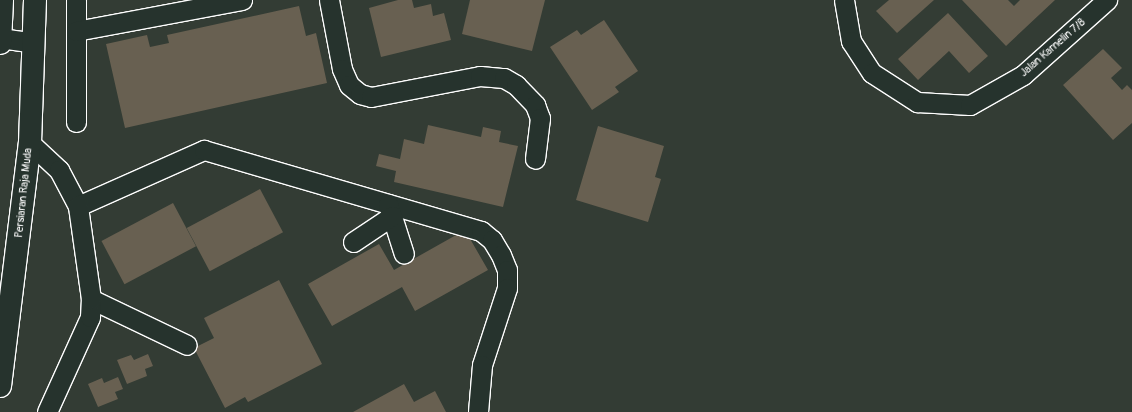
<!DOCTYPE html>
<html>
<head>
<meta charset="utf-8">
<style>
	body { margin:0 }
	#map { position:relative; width:1132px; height:412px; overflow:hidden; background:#333c34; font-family:Pangolin,sans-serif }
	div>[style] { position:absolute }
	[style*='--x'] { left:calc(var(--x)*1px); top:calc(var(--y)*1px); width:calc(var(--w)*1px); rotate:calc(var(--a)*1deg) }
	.building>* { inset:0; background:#686051; transform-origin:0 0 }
	.roads { filter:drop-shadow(1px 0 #fff) drop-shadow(-1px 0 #fff) drop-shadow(0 1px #fff) drop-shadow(0 -1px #fff) }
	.minor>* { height:19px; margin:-9.5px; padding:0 9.5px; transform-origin:9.5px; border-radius:9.5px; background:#26332d }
	.major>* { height:22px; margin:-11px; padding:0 11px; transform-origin:11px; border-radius:11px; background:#26332d }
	span { translate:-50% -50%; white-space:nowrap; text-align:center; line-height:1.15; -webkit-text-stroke:3px #26332d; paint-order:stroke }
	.street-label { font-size:11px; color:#fff }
</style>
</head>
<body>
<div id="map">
	<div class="building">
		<i style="clip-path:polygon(398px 0,412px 0,414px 8px,431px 4px,433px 16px,444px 13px,451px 40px,381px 57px,369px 8px)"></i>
		<i style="clip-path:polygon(470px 0,545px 0,532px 51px,462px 34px)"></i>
		<i style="clip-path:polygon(889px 0,934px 0,897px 33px,876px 11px)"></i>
		<i style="clip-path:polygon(962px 0,1008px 0,1014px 6px,1020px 0,1055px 0,1006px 46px)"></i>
		<i style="clip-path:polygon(299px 6px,306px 36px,316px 33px,327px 83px,125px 128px,106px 44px,147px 35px,150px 47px,169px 43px,167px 35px)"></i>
		<i style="clip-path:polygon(948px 13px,988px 56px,969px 73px,949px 51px,918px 80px,898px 59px)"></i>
		<i style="clip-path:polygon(604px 20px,638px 71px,615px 87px,619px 92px,592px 110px,550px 47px,577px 30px,581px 35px)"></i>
		<i style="clip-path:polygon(1103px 49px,1122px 68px,1111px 78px,1122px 90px,1127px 85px,1132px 90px,1132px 123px,1113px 140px,1063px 85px)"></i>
		<i style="clip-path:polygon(428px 125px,481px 137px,483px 127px,501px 131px,499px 142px,518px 146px,503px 207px,394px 182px,396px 171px,376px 166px,379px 154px,400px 159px,404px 139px,424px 144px)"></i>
		<i style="clip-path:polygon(598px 126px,664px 146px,655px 177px,661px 179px,648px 222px,576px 200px)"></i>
		<i style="left:260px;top:189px;width:49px;height:83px;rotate:62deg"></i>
		<i style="left:173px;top:203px;width:49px;height:81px;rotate:62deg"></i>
		<i style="clip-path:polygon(465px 230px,488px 270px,415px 311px,402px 287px,332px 326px,308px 284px,379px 244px,394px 270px)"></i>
		<i style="clip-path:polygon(279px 280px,322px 364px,248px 402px,245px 397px,225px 408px,194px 348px,214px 338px,204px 318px)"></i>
		<i style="clip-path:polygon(148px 354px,153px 366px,145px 369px,147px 376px,127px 384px,117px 360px,131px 355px,134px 360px)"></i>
		<i style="clip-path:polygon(118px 377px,123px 389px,115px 392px,118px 399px,98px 407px,88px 384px,102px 378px,104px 383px)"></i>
		<i style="clip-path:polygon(404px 384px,414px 402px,435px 391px,446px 412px,353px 412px)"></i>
	</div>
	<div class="roads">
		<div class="minor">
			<i style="--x:76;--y:0;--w:122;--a:90"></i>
			<i style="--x:329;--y:0;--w:70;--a:79.3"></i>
			<i style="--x:342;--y:69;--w:17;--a:66"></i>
			<i style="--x:349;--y:85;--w:14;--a:39"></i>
			<i style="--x:360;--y:94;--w:11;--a:15"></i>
			<i style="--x:371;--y:97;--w:111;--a:-10.9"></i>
			<i style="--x:480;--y:76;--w:24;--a:5"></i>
			<i style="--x:504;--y:78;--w:14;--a:30"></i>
			<i style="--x:516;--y:85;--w:28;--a:46"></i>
			<i style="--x:535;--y:105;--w:14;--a:69"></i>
			<i style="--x:540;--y:118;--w:41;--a:97"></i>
			<i style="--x:844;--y:0;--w:42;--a:80.3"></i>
			<i style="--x:851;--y:41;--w:38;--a:57"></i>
			<i style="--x:872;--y:73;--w:54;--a:32.8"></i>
			<i style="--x:917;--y:102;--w:53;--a:3.2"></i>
			<i style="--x:970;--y:105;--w:61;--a:-29.5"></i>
			<i style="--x:1023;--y:75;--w:113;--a:-41.8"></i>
			<i style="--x:76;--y:31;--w:169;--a:-10.6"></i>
			<i style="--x:0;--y:38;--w:34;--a:8"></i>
			<i style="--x:30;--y:143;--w:40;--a:43"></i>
			<i style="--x:59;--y:170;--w:41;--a:62.2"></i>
			<i style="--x:78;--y:206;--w:138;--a:-24"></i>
			<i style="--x:204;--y:150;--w:289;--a:16.3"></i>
			<i style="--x:481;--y:231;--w:14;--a:39"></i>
			<i style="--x:492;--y:240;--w:17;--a:59"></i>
			<i style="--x:501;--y:255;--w:16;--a:68"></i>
			<i style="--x:507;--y:270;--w:18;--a:90"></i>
			<i style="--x:507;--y:288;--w:81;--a:108"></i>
			<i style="--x:482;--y:365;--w:47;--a:94.9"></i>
			<i style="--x:388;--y:204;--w:52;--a:72.3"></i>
			<i style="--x:353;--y:242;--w:47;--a:-33.7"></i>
			<i style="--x:91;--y:299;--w:106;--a:25.6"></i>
			<i style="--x:47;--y:412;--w:104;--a:-65.6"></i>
			<i style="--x:90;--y:317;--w:18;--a:-87"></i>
			<i style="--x:91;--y:299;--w:94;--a:-98"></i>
		</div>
		<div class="major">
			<i style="--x:0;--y:43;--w:43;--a:-87.3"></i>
			<i style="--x:0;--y:386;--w:245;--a:-83"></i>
			<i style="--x:30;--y:143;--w:143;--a:-88"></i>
		</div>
	</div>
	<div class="street-label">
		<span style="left:1053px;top:48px;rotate:-41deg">Jalan Karnelin 7/8</span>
		<span style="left:24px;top:193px;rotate:-84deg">Persiaran Raja Muda</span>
	</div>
</div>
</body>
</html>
